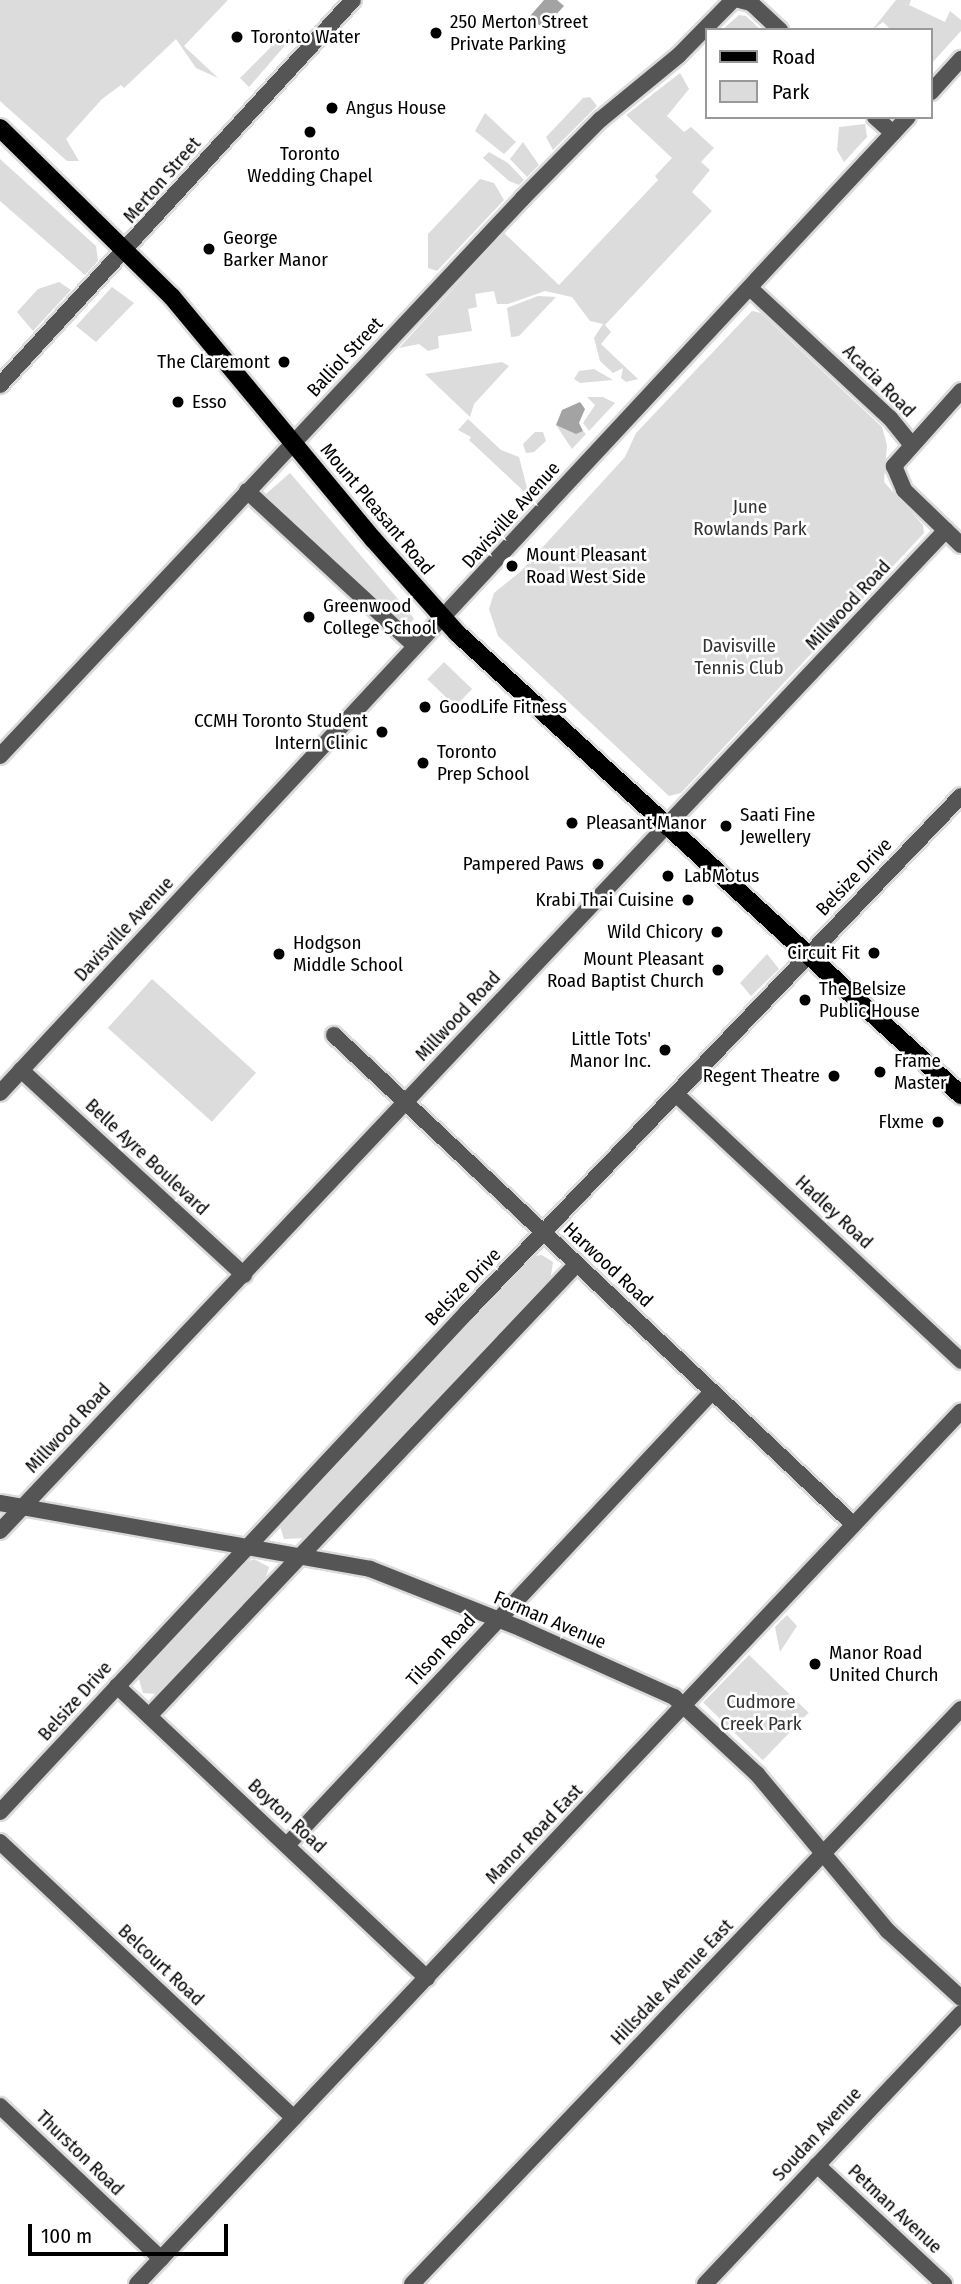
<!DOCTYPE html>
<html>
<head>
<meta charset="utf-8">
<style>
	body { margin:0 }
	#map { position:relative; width:961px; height:2284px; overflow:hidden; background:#fff; font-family:"Fira Sans Condensed",sans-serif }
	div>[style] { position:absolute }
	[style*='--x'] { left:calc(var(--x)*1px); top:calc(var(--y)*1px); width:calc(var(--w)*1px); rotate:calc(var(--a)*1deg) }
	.green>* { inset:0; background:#dcdcdc; transform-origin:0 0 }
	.water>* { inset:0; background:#a3a3a3 }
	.roads { filter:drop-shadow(2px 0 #dbdbdb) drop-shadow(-2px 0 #dbdbdb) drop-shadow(0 2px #dbdbdb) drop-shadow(0 -2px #dbdbdb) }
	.minor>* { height:16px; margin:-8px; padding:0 8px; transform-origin:8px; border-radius:8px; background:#555 }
	.major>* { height:18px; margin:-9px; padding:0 9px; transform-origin:9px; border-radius:9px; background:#000 }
	.dots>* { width:19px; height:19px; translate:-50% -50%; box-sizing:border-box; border:4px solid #fff; border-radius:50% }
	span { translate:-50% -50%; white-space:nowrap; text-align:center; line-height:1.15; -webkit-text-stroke:5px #fff; paint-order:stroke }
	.poi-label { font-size:19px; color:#000 }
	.left { translate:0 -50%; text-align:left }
	.right { translate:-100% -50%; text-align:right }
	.street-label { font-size:19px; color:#000 }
	.park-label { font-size:19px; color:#333 }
	.legend { position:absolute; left:705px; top:28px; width:228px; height:91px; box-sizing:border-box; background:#fff; border:2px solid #999; margin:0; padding:9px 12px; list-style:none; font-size:21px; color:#000 }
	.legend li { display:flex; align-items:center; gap:14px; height:35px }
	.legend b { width:35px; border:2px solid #999 }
	.scale { position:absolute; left:28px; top:2224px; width:200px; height:32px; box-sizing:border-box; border:4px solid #000; border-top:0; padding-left:9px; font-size:21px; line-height:24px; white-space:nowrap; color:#000; -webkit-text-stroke:5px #fff; paint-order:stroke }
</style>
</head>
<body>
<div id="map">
	<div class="green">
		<i style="clip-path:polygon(0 0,228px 0,184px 46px,218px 78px,196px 68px,176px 39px,124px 88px,121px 85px,102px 99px,66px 139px,79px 161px,67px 161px,0 101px)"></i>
		<i style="clip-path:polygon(896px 0,911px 0,909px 5px,945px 22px,950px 11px,961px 20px,961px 31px,931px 64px,931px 30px,891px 30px,883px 22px,872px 30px)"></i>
		<i style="clip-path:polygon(739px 15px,746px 16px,761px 30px,722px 30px)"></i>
		<i style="clip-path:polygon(289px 29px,295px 34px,249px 87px,240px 78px)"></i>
		<i style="clip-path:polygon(680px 73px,689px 89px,667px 116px,684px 132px,691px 127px,714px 148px,701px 162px,710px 170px,692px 192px,712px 211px,605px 325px,611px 332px,601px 344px,638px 379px,626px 382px,621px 378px,623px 368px,613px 373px,600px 361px,594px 338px,603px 324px,590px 321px,572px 297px,545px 291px,508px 304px,497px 304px,494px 291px,475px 294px,477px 307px,468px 309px,472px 331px,438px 336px,439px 348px,428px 351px,419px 344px,399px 348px,504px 233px,559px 285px,658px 180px,655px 176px,672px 158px,626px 115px)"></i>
		<i style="clip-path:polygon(590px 97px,597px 106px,553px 150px,546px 137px,583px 98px)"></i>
		<i style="clip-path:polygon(485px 113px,516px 142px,504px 154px,475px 131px)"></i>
		<i style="clip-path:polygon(865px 124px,867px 137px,844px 162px,837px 150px,839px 127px)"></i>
		<i style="clip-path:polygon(523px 142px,539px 165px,527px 177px,510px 159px)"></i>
		<i style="clip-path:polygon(489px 152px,508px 163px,524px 180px,519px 185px,509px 181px,483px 158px)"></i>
		<i style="clip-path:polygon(0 159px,96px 246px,98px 261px,85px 275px,0 201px)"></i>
		<i style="clip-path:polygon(480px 179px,494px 183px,504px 200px,437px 271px,428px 268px,428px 234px)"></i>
		<i style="clip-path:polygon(59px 282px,71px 290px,33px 331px,17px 312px,38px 289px)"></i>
		<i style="clip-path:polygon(112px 287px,134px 303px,96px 342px,76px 326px)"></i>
		<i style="clip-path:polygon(538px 296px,556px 297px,519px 336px,511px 337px,507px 308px)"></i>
		<i style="clip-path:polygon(752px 311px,761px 313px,882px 427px,887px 445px,884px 482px,923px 525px,924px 533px,681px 793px,669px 796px,498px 636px,489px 609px,494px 593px,520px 572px,625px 457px,636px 433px)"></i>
		<i style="clip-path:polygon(502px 362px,509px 366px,474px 404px,470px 417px,425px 374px)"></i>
		<i style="clip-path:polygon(594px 369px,613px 380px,580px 383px,574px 379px,579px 371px)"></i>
		<i style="clip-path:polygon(587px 397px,603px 397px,615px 403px,589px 431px,583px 423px,595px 405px)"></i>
		<i style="clip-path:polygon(468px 419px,501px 450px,519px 457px,529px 496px,469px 440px,471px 437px,458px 430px)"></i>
		<i style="clip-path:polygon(556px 425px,583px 431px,586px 434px,572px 449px)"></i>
		<i style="clip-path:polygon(535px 432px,543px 432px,546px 441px,534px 452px,526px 453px,523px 444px)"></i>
		<i style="clip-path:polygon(290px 473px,410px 613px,414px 619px,407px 626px,269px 501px,266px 494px)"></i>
		<i style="left:444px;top:662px;width:39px;height:24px;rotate:44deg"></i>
		<i style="clip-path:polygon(767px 954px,779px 969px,751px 996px,740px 983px)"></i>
		<i style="left:152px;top:979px;width:140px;height:66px;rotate:42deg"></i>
		<i style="clip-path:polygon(542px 1255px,553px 1262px,550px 1281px,306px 1538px,284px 1539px,280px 1526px,293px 1506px,526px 1257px)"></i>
		<i style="clip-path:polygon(254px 1559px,269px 1567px,264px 1583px,163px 1689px,156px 1694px,143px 1693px,138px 1676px,241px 1565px)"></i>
		<i style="clip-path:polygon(787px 1615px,797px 1626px,780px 1652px,775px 1627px)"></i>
		<i style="left:749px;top:1655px;width:83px;height:66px;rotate:44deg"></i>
	</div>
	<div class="water">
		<i style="clip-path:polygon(544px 0,557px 0,564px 6px,543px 29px,530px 16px)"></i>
		<i style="clip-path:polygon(580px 402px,585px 409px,579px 423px,583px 431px,576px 434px,556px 425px,562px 410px)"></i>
	</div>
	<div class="roads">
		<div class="minor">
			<i style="--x:739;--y:0;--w:12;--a:14"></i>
			<i style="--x:751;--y:3;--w:40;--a:43"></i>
			<i style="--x:931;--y:92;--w:45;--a:-47.7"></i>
			<i style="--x:875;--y:117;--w:24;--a:42"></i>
			<i style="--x:750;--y:288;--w:191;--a:42.9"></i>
			<i style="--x:890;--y:418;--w:32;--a:51"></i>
			<i style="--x:0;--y:385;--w:522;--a:-47.48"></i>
			<i style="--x:961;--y:391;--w:101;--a:131.8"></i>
			<i style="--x:894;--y:466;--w:26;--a:67"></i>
			<i style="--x:904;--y:490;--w:79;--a:44"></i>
			<i style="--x:247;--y:491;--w:227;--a:42.7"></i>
			<i style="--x:0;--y:756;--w:765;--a:-46.85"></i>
			<i style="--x:523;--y:198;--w:110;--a:-45.4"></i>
			<i style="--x:600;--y:120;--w:102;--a:-39.4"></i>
			<i style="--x:679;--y:55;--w:77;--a:-45.5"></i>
			<i style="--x:334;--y:1035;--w:714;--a:43.3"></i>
			<i style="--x:21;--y:1070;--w:303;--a:42.6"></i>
			<i style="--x:0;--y:1093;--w:1333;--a:-47.07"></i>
			<i style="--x:677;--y:1095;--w:389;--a:43.1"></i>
			<i style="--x:0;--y:1503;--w:376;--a:10.1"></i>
			<i style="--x:370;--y:1569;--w:163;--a:21.5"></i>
			<i style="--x:522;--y:1629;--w:167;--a:24.1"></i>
			<i style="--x:674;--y:1697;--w:113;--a:42.9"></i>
			<i style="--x:757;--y:1774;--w:204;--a:50.2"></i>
			<i style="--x:888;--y:1931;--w:99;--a:42.5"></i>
			<i style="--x:0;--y:1531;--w:1377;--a:-46.62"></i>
			<i style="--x:117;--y:1686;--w:426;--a:43.3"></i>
			<i style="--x:149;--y:1716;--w:621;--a:-46.57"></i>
			<i style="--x:0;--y:1812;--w:684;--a:-46.95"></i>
			<i style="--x:467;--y:1312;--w:714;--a:-46.25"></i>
			<i style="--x:0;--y:1842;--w:403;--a:43.2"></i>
			<i style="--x:287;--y:1845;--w:621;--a:-46.83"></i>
			<i style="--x:0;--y:2106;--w:222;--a:43.5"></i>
			<i style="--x:817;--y:2165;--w:174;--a:43.1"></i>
			<i style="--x:137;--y:2284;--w:1200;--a:-46.65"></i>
			<i style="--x:412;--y:2284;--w:795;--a:-46.33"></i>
			<i style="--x:705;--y:2284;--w:373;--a:-46.6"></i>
		</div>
		<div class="major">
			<i style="--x:0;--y:128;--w:241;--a:44.5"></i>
			<i style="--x:172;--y:297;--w:315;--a:50.3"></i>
			<i style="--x:373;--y:539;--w:126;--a:48.2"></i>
			<i style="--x:457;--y:633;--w:684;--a:42.51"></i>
		</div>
	</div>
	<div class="dots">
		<i style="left:436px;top:33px;background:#000"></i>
		<i style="left:237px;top:37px;background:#000"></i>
		<i style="left:332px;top:108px;background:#000"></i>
		<i style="left:310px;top:132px;background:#000"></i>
		<i style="left:209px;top:249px;background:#000"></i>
		<i style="left:284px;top:362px;background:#000"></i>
		<i style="left:178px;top:402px;background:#000"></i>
		<i style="left:512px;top:566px;background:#000"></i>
		<i style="left:309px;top:617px;background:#000"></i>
		<i style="left:425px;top:707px;background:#000"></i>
		<i style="left:382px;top:732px;background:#000"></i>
		<i style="left:423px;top:763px;background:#000"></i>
		<i style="left:572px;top:823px;background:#000"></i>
		<i style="left:726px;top:826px;background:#000"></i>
		<i style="left:598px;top:864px;background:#000"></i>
		<i style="left:668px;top:876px;background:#000"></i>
		<i style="left:688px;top:900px;background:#000"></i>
		<i style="left:717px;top:932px;background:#000"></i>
		<i style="left:874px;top:953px;background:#000"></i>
		<i style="left:279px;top:954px;background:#000"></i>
		<i style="left:718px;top:970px;background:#000"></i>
		<i style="left:805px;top:1000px;background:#000"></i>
		<i style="left:665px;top:1050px;background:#000"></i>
		<i style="left:880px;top:1072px;background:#000"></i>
		<i style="left:834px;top:1076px;background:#000"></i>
		<i style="left:938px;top:1122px;background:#000"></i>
		<i style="left:815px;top:1664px;background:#000"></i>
	</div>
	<div class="poi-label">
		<span class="left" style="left:450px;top:33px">250 Merton Street<br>Private Parking</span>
		<span class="left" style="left:251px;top:37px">Toronto Water</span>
		<span class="left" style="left:346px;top:108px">Angus House</span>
		<span style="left:310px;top:165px">Toronto<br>Wedding Chapel</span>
		<span class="left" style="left:223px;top:249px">George<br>Barker Manor</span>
		<span class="right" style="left:270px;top:362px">The Claremont</span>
		<span class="left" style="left:192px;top:402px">Esso</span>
		<span class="left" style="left:526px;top:566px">Mount Pleasant<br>Road West Side</span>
		<span class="left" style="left:323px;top:617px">Greenwood<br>College School</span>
		<span class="left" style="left:439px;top:707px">GoodLife Fitness</span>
		<span class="right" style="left:368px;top:732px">CCMH Toronto Student<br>Intern Clinic</span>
		<span class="left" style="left:437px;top:763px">Toronto<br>Prep School</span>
		<span class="left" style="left:740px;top:826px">Saati Fine<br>Jewellery</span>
		<span class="left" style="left:586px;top:823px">Pleasant Manor</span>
		<span class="right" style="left:584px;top:864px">Pampered Paws</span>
		<span class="left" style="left:684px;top:876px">LabMotus</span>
		<span class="right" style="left:674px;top:900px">Krabi Thai Cuisine</span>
		<span class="right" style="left:703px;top:932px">Wild Chicory</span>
		<span class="left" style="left:293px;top:954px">Hodgson<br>Middle School</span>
		<span class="right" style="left:860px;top:953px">Circuit Fit</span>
		<span class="right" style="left:704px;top:970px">Mount Pleasant<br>Road Baptist Church</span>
		<span class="left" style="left:819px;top:1000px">The Belsize<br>Public House</span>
		<span class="right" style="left:651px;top:1050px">Little Tots'<br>Manor Inc.</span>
		<span class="left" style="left:894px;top:1072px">Frame<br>Master</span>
		<span class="right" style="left:820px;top:1076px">Regent Theatre</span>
		<span class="right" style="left:924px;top:1122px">Flxme</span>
		<span class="left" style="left:829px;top:1664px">Manor Road<br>United Church</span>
	</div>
	<div class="street-label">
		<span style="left:162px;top:180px;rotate:-49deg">Merton Street</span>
		<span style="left:345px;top:357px;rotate:-47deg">Balliol Street</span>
		<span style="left:879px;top:381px;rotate:45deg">Acacia Road</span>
		<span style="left:377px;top:509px;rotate:50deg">Mount Pleasant Road</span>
		<span style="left:511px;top:515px;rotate:-48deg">Davisville Avenue</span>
		<span style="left:848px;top:605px;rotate:-47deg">Millwood Road</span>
		<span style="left:854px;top:877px;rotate:-46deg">Belsize Drive</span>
		<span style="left:124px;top:929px;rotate:-47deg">Davisville Avenue</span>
		<span style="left:458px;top:1016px;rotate:-47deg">Millwood Road</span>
		<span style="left:147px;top:1157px;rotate:43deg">Belle Ayre Boulevard</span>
		<span style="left:834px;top:1212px;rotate:43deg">Hadley Road</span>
		<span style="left:608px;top:1265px;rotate:43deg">Harwood Road</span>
		<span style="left:463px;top:1287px;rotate:-46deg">Belsize Drive</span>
		<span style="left:68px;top:1428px;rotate:-47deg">Millwood Road</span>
		<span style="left:550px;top:1620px;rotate:23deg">Forman Avenue</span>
		<span style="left:441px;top:1650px;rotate:-47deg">Tilson Road</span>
		<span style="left:75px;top:1701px;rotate:-48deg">Belsize Drive</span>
		<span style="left:287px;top:1816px;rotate:43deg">Boyton Road</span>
		<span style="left:534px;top:1834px;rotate:-46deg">Manor Road East</span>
		<span style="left:161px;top:1965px;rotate:43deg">Belcourt Road</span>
		<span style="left:672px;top:1982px;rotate:-46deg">Hillsdale Avenue East</span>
		<span style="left:817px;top:2134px;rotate:-47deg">Soudan Avenue</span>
		<span style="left:80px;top:2153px;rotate:44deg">Thurston Road</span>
		<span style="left:895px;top:2209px;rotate:43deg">Petman Avenue</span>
	</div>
	<div class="park-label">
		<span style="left:750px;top:518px">June<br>Rowlands Park</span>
		<span style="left:739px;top:657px">Davisville<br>Tennis Club</span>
		<span style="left:761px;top:1713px">Cudmore<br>Creek Park</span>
	</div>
	<ul class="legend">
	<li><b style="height:9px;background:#000"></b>Road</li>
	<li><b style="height:19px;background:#dcdcdc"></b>Park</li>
	</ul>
	<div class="scale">100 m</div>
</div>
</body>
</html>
